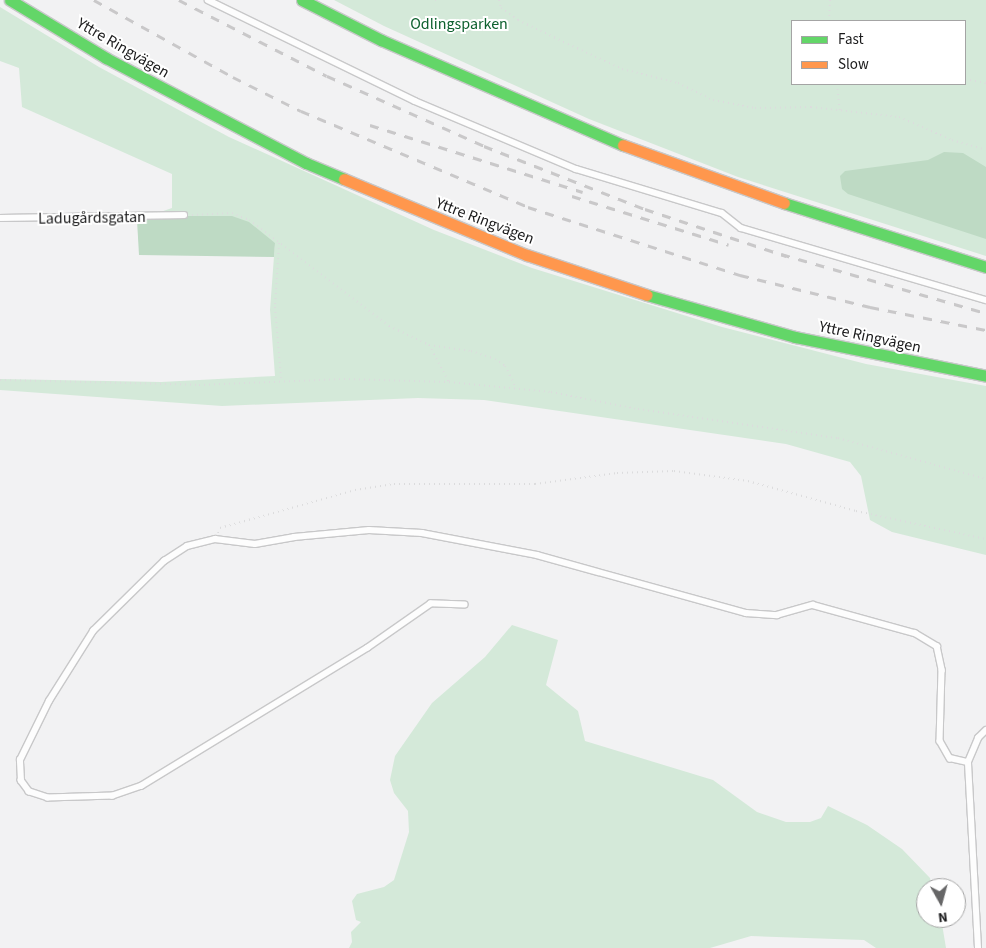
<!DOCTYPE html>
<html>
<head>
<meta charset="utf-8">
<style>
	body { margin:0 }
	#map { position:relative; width:986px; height:948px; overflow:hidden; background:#f2f2f3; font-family:"Source Sans 3",sans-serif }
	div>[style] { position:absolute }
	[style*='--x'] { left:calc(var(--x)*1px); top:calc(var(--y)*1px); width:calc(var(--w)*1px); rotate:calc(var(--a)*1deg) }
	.green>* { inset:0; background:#d4e9d9 }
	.forest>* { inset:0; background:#bedac4 }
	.path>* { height:2px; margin-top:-1px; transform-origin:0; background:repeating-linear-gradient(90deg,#dcdcdd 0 1px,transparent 0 5px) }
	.roads { filter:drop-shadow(1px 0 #c8c8c9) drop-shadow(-1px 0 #c8c8c9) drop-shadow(0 1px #c8c8c9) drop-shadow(0 -1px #c8c8c9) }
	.lane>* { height:5.5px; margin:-2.75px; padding:0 2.75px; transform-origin:2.75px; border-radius:2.75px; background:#fdfdfd }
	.fast>* { height:11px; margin:-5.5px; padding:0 5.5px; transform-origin:5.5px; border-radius:5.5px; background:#63d668 }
	.slow>* { height:11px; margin:-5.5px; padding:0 5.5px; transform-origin:5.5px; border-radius:5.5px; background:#ff974d }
	.rail>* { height:2.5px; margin-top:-1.25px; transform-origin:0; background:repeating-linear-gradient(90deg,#c9c8c9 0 9px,transparent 0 18px) }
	span { translate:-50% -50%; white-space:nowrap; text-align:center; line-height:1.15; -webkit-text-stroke:4px #fff; paint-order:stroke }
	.park-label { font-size:16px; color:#0e612f }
	.street-label { font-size:16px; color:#1b1b1c }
	.legend { position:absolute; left:791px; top:20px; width:175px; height:65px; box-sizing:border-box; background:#fff; border:1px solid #a4a4a4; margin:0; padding:6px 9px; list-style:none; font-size:15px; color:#1b1b1c }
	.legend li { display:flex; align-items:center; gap:10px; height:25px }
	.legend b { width:25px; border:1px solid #a4a4a4 }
	.north { position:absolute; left:916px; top:878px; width:50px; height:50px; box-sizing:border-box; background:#fff; border:1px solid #a4a4a4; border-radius:50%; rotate:173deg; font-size:14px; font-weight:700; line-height:20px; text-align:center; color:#1b1b1c }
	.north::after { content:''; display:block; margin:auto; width:18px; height:22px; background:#666667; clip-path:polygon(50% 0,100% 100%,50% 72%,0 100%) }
</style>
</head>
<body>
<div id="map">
	<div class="green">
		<i style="clip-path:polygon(evenodd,334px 0,986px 0,986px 256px,738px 177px,589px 119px,384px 26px,334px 0,792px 21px,965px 21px,965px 84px,792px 84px,792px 21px)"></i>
		<i style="clip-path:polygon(0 7px,99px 67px,229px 137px,434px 230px,532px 268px,722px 327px,866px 364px,986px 386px,986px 555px,892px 532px,870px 520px,861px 476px,850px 462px,786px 444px,484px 400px,418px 398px,222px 406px,0 390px,0 379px,161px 382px,275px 376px,270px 310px,275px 243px,183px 216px,137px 220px,172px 208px,172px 174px,22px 107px,19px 68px,0 61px)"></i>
		<i style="clip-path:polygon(512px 625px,558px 640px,546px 685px,578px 711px,585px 741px,713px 780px,757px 812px,786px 822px,810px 822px,821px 818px,828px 806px,867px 825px,902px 849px,930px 878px,932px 888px,926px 888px,926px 918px,941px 918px,946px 948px,876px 948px,864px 940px,751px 936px,710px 948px,349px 948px,352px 942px,351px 932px,361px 922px,356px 920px,352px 901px,357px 894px,384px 887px,394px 880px,409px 832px,408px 811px,394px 793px,390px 780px,395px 756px,432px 703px,485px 657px)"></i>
	</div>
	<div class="forest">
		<i style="clip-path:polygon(944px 152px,963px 153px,986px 167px,986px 239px,848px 194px,842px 189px,840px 176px,845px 171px,928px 160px)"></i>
		<i style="clip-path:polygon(183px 216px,232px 216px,249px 222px,275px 243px,274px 257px,139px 255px,137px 220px)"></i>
	</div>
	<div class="path">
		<i style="--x:435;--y:0;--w:3;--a:0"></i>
		<i style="--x:499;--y:0;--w:8;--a:76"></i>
		<i style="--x:501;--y:8;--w:21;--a:35"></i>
		<i style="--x:518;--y:20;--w:55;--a:25.6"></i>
		<i style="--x:568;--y:44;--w:60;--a:24.8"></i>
		<i style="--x:622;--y:69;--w:58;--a:14"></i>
		<i style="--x:678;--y:83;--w:39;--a:26"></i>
		<i style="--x:713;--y:100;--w:43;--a:10.8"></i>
		<i style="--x:755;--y:108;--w:56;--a:-1"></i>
		<i style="--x:811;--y:107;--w:89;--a:6.5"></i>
		<i style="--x:899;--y:117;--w:58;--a:23.5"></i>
		<i style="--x:952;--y:140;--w:35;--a:16"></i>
		<i style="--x:829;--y:21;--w:21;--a:-87"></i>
		<i style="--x:965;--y:79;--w:21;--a:11"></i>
		<i style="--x:837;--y:84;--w:27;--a:84"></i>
		<i style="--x:192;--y:215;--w:40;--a:-2.9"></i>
		<i style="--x:232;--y:213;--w:18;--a:22"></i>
		<i style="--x:249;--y:220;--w:176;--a:37.1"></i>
		<i style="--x:389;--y:326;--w:44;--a:25.4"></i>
		<i style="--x:429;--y:345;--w:42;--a:8.1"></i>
		<i style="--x:471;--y:351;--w:25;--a:18"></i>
		<i style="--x:495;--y:359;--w:12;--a:35"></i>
		<i style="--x:505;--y:366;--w:25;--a:63"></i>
		<i style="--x:279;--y:243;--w:64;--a:93.6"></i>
		<i style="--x:275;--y:307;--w:71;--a:85.2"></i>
		<i style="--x:429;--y:345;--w:42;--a:61.6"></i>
		<i style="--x:0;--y:380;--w:199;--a:1.4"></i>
		<i style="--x:199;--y:385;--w:145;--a:-2.4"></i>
		<i style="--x:344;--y:379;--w:105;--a:1.6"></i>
		<i style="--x:449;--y:382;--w:102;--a:5.6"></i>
		<i style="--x:551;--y:392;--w:89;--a:11.1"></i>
		<i style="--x:638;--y:409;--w:202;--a:8.3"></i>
		<i style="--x:838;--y:438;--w:154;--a:15.5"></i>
		<i style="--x:218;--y:533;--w:5;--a:-68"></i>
		<i style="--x:220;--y:528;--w:140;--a:-15.7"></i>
		<i style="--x:355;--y:490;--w:39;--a:-9"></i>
		<i style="--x:394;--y:484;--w:141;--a:0"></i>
		<i style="--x:535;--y:484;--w:83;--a:-7.6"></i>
		<i style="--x:617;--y:473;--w:57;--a:-2"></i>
		<i style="--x:674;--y:471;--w:75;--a:7.7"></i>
		<i style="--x:748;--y:481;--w:112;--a:15.5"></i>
		<i style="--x:856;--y:511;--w:133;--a:12.2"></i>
	</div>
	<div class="roads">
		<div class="lane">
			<i style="--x:208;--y:0;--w:230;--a:26"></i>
			<i style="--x:415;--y:101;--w:175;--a:22.9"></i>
			<i style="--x:576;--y:169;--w:152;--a:16.8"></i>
			<i style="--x:722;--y:213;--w:24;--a:38"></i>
			<i style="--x:741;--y:228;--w:255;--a:16.4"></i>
			<i style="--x:0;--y:218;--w:184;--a:-0.9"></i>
			<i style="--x:465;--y:605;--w:34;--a:-178"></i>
			<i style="--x:431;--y:604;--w:77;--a:145.1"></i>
			<i style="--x:368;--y:648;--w:265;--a:148.6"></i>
			<i style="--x:142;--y:786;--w:31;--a:161"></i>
			<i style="--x:113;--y:796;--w:65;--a:178.2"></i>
			<i style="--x:48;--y:798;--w:20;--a:-162"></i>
			<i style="--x:29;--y:792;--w:14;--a:-126"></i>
			<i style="--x:21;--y:781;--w:21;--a:-93"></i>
			<i style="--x:20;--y:760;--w:66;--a:-63.8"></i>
			<i style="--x:49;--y:701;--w:83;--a:-57.8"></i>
			<i style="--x:93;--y:631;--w:100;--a:-44.6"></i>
			<i style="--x:164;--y:561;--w:27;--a:-33"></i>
			<i style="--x:187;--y:546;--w:29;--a:-14"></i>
			<i style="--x:215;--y:539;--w:40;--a:7.1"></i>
			<i style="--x:255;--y:544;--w:40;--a:-10"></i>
			<i style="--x:294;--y:537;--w:75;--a:-5.3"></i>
			<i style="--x:369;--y:530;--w:53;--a:3.2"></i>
			<i style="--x:422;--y:533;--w:117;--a:10.8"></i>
			<i style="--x:537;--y:555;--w:217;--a:15.5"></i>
			<i style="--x:746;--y:613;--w:31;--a:4"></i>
			<i style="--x:777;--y:615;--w:37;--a:-16"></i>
			<i style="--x:813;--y:605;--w:106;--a:15.4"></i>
			<i style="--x:915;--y:633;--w:26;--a:31"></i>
			<i style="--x:937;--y:646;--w:25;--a:78"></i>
			<i style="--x:942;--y:670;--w:71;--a:91.6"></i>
			<i style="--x:940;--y:741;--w:20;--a:60"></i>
			<i style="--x:950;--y:758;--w:18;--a:13"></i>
			<i style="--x:978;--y:948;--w:186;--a:-93.1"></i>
			<i style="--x:968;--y:762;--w:26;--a:-67"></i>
			<i style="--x:978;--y:738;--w:11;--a:-45"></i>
		</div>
		<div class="fast">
			<i style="--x:10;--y:0;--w:112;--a:31.1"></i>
			<i style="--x:106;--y:58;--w:226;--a:27.7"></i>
			<i style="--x:306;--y:163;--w:41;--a:22.8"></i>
			<i style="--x:302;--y:0;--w:89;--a:26.9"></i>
			<i style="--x:381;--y:40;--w:264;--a:23.5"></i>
			<i style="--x:784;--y:203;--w:212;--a:17.6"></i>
			<i style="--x:647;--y:295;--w:154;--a:15.8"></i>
			<i style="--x:795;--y:337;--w:195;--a:11.5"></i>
		</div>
		<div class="slow">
			<i style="--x:623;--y:145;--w:171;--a:19.8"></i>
			<i style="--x:344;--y:179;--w:198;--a:22.6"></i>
			<i style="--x:527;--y:255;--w:126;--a:18.4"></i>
		</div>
	</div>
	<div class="rail">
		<i style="--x:94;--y:0;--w:159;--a:29"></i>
		<i style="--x:233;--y:77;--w:76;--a:26.6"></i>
		<i style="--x:301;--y:111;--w:246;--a:22.9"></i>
		<i style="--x:528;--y:207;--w:223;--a:17.8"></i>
		<i style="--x:740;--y:275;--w:134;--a:13.8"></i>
		<i style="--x:870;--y:307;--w:118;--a:11.2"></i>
		<i style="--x:179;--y:0;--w:166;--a:27.2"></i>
		<i style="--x:327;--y:76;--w:172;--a:24"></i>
		<i style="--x:484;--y:146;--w:173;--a:21.4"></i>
		<i style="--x:645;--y:209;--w:149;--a:18.4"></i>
		<i style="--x:370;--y:125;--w:223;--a:17.5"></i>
		<i style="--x:572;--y:196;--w:164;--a:17.3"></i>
		<i style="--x:781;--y:254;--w:213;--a:16.1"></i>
	</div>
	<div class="park-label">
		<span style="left:459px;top:24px">Odlingsparken</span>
	</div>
	<div class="street-label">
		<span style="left:123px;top:48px;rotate:30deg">Yttre Ringvägen</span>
		<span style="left:92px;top:218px;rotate:-1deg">Ladugårdsgatan</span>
		<span style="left:485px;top:221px;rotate:21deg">Yttre Ringvägen</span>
		<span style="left:870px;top:337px;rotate:12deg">Yttre Ringvägen</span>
	</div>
	<ul class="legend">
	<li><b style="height:6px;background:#63d668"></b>Fast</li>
	<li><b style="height:6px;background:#ff974d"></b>Slow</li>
	</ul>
	<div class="north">N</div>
</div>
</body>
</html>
